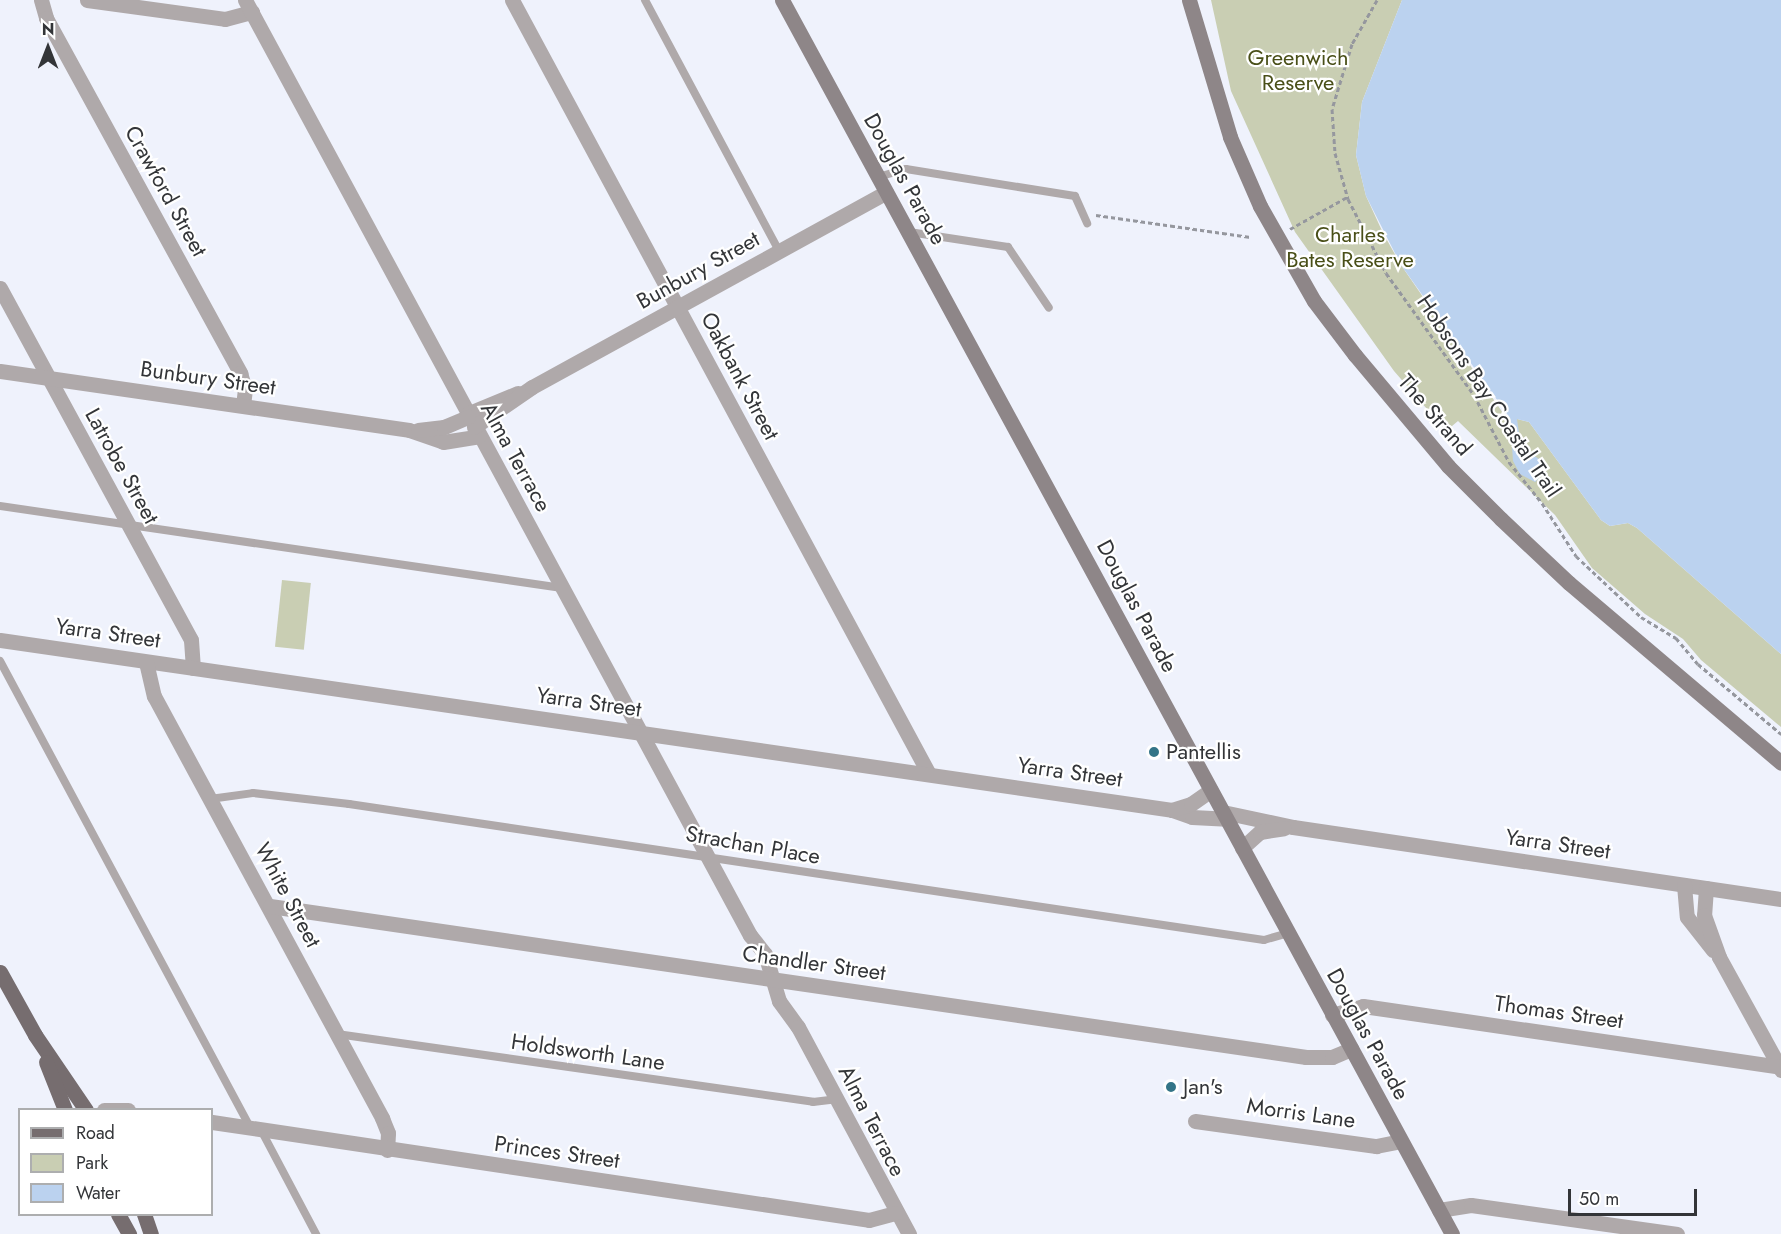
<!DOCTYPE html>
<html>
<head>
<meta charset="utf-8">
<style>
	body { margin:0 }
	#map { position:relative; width:1781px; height:1234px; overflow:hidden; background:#eff2fc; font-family:Jost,sans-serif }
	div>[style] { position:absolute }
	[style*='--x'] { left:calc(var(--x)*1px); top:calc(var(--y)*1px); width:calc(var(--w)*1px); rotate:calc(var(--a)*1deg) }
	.green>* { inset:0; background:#c9ceb3; transform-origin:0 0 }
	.water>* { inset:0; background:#bbd2ef }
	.path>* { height:3px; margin-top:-1.5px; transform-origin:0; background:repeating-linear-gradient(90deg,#95979e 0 4.5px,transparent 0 7.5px) }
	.lane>* { height:8px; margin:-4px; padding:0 4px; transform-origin:4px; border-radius:4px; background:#afa9aa }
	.street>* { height:15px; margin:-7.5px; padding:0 7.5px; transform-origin:7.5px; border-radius:7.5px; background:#afa9aa }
	.secondary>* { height:15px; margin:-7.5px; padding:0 7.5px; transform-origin:7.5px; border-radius:7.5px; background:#8e8688 }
	.primary>* { height:15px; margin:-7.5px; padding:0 7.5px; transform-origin:7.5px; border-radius:7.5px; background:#766d6f }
	.dots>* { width:16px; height:16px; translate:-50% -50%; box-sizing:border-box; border:3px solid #fff; border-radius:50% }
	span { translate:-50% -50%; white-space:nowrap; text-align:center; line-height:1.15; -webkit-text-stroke:4.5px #fff; paint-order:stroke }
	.park-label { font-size:22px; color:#494f18 }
	.street-label { font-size:22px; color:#333538 }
	.poi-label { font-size:22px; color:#333538 }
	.left { translate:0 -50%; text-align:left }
	.legend { position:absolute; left:18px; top:1108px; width:195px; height:108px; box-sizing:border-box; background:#fff; border:2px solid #adaeaf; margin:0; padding:8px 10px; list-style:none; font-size:18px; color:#333538 }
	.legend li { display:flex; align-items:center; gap:12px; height:30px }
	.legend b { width:30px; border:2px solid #adaeaf }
	.north { position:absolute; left:18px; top:18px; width:60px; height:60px; -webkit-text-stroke:4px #fff; paint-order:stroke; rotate:0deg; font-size:16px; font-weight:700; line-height:24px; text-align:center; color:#333538 }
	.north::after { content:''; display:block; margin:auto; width:21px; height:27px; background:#333538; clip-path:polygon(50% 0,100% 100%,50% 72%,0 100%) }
	.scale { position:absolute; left:1568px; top:1189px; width:129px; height:27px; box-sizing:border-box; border:3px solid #333538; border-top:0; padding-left:8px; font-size:18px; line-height:21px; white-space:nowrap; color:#333538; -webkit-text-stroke:4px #fff; paint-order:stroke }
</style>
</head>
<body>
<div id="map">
	<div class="green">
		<i style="clip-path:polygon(1211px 0,1402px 0,1362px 102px,1356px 155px,1366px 196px,1383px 233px,1401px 265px,1505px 416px,1529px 422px,1601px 520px,1610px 526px,1628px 523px,1637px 528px,1781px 654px,1781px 727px,1701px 660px,1683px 639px,1645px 614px,1592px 568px,1555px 515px,1458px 421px,1446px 431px,1394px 371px,1295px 232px,1231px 91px)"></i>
		<i style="left:282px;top:580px;width:29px;height:67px;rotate:6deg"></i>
	</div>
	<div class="water">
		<i style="clip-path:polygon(1402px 0,1781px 0,1781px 654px,1637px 528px,1628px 523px,1610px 526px,1601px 520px,1529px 422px,1517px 419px,1521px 447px,1545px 463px,1545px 472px,1535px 482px,1520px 474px,1513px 461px,1510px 418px,1401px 265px,1366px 196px,1356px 155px,1362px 102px)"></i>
	</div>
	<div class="path">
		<i style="--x:1377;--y:0;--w:51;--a:119.6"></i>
		<i style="--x:1352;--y:44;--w:68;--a:107.1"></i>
		<i style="--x:1332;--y:109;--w:44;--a:86.1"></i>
		<i style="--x:1335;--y:153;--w:48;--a:74.2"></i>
		<i style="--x:1348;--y:199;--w:83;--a:62.8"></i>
		<i style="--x:1386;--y:273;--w:150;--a:54.2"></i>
		<i style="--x:1474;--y:395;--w:76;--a:62.4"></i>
		<i style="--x:1509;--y:462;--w:53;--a:51.2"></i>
		<i style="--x:1542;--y:503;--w:63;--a:57.3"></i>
		<i style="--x:1576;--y:556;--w:89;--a:43.2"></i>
		<i style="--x:1641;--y:617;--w:41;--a:31"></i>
		<i style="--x:1676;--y:638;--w:34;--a:50"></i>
		<i style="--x:1698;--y:664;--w:109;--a:40.1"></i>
		<i style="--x:1096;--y:215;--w:156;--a:8.1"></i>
		<i style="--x:1290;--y:229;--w:65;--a:-29.3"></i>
	</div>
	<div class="lane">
		<i style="--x:645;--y:0;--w:285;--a:61.9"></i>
		<i style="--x:878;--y:177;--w:29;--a:-16"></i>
		<i style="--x:906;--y:169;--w:171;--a:9.1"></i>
		<i style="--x:1075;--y:196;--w:30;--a:66"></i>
		<i style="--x:909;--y:232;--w:100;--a:8.6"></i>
		<i style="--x:1008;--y:247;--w:73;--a:56.1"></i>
		<i style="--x:0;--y:506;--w:568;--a:8.3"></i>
		<i style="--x:0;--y:661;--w:529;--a:61.79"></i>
		<i style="--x:210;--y:799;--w:43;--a:-7.9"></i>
		<i style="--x:253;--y:793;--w:97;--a:6.5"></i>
		<i style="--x:349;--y:804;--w:925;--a:8.45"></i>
		<i style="--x:1264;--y:940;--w:25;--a:-16"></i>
		<i style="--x:337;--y:1034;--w:481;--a:8.1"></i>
		<i style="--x:813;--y:1102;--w:23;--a:-7"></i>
		<i style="--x:261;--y:1130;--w:118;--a:62.1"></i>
	</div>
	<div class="street">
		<i style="--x:41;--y:0;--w:19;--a:74"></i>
		<i style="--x:46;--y:18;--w:405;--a:61.3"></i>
		<i style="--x:240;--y:373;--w:17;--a:73"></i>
		<i style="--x:245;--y:389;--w:16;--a:97"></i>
		<i style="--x:87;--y:0;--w:139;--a:7.8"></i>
		<i style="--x:225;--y:19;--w:28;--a:-15"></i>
		<i style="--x:245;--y:0;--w:1063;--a:61.63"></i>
		<i style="--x:750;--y:935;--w:24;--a:52"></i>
		<i style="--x:765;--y:954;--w:49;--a:73.4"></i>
		<i style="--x:779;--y:1001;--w:32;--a:54"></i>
		<i style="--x:798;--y:1027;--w:235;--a:61.8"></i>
		<i style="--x:512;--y:0;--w:879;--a:61.69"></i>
		<i style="--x:0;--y:288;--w:400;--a:61.5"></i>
		<i style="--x:191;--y:640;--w:28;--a:86"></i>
		<i style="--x:0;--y:371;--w:413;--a:8.2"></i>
		<i style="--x:409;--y:430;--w:36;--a:19"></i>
		<i style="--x:443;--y:442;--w:36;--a:-9"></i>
		<i style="--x:467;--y:414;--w:55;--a:-22.4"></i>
		<i style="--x:474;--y:427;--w:70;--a:-34.6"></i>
		<i style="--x:532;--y:387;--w:404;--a:-28.8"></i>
		<i style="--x:418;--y:430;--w:26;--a:-7"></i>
		<i style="--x:444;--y:427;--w:26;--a:-23"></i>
		<i style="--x:0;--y:640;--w:1184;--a:8.25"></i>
		<i style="--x:1172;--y:810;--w:21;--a:19"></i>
		<i style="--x:1192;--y:817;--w:34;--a:3"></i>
		<i style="--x:146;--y:662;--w:35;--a:77"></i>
		<i style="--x:154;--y:696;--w:480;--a:61.6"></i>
		<i style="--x:382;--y:1118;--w:16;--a:68"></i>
		<i style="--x:388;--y:1133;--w:17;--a:93"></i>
		<i style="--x:1172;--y:810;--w:20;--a:-18"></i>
		<i style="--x:1191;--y:804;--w:24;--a:-35"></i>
		<i style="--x:1223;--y:812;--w:72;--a:12.1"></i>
		<i style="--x:1293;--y:827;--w:493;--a:8.4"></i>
		<i style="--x:1242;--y:848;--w:24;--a:-42"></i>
		<i style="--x:1260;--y:832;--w:24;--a:-9"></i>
		<i style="--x:1684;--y:885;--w:32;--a:85"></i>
		<i style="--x:1687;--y:917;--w:42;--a:51.8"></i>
		<i style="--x:1706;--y:888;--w:27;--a:94"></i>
		<i style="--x:1704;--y:915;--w:45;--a:70.3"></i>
		<i style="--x:1719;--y:957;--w:129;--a:61.2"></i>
		<i style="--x:270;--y:906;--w:1047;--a:8.29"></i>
		<i style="--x:1306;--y:1057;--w:26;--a:0"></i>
		<i style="--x:1332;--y:1057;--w:21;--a:-23"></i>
		<i style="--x:1332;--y:1015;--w:32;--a:-16"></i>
		<i style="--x:1363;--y:1006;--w:422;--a:8.3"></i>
		<i style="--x:104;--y:1110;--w:24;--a:0"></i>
		<i style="--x:1195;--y:1121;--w:183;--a:7.9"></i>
		<i style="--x:1376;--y:1146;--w:25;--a:-11"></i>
		<i style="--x:212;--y:1122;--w:664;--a:8.48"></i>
		<i style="--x:869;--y:1220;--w:27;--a:-15"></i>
		<i style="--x:1439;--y:1210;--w:32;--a:-9"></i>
		<i style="--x:1471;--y:1205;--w:208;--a:8"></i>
	</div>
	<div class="secondary">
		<i style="--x:782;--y:0;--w:1404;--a:61.5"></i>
		<i style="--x:1189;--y:0;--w:143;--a:73.3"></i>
		<i style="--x:1230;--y:137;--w:75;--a:66.5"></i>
		<i style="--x:1260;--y:206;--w:109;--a:60.4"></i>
		<i style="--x:1314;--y:301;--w:68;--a:52.8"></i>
		<i style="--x:1355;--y:355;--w:145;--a:50"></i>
		<i style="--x:1448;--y:466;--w:75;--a:45"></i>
		<i style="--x:1501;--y:519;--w:93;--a:43.3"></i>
		<i style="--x:1569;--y:583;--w:278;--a:40.3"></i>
	</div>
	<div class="primary">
		<i style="--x:0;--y:972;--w:72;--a:60.9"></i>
		<i style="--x:35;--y:1035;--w:91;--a:55.8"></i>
		<i style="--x:46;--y:1062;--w:52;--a:68.4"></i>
		<i style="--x:118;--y:1214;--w:23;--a:61"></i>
		<i style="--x:144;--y:1214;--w:21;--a:71"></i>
	</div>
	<div class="dots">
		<i style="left:1154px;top:752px;background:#337487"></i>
		<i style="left:1171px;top:1087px;background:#337487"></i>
	</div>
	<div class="park-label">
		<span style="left:1298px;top:70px">Greenwich<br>Reserve</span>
		<span style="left:1350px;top:247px">Charles<br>Bates Reserve</span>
	</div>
	<div class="street-label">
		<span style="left:905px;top:179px;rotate:61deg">Douglas Parade</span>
		<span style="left:166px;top:191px;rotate:61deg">Crawford Street</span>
		<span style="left:698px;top:270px;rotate:-29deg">Bunbury Street</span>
		<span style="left:740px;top:376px;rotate:62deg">Oakbank Street</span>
		<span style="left:208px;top:378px;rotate:8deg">Bunbury Street</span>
		<span style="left:1489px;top:396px;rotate:56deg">Hobsons Bay Coastal Trail</span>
		<span style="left:1435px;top:415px;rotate:49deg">The Strand</span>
		<span style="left:516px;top:457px;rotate:61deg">Alma Terrace</span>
		<span style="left:122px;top:466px;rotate:61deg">Latrobe Street</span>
		<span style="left:1137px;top:606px;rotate:62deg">Douglas Parade</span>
		<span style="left:108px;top:633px;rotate:8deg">Yarra Street</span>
		<span style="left:589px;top:702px;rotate:8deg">Yarra Street</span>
		<span style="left:1070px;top:772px;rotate:8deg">Yarra Street</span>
		<span style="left:1558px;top:844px;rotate:8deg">Yarra Street</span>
		<span style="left:753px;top:845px;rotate:10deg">Strachan Place</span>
		<span style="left:288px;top:895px;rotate:62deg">White Street</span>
		<span style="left:814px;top:963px;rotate:8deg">Chandler Street</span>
		<span style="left:1559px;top:1012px;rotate:8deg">Thomas Street</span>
		<span style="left:1368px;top:1034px;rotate:61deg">Douglas Parade</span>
		<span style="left:588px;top:1052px;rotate:8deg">Holdsworth Lane</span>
		<span style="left:1301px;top:1113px;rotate:8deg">Morris Lane</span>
		<span style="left:872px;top:1121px;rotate:63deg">Alma Terrace</span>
		<span style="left:557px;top:1152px;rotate:8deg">Princes Street</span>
	</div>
	<div class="poi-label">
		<span class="left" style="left:1166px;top:752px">Pantellis</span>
		<span class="left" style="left:1183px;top:1087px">Jan's</span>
	</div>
	<ul class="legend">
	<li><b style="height:8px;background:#766d6f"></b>Road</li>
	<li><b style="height:16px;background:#c9ceb3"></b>Park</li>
	<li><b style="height:16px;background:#bbd2ef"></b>Water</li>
	</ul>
	<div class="north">N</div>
	<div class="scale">50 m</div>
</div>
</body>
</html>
